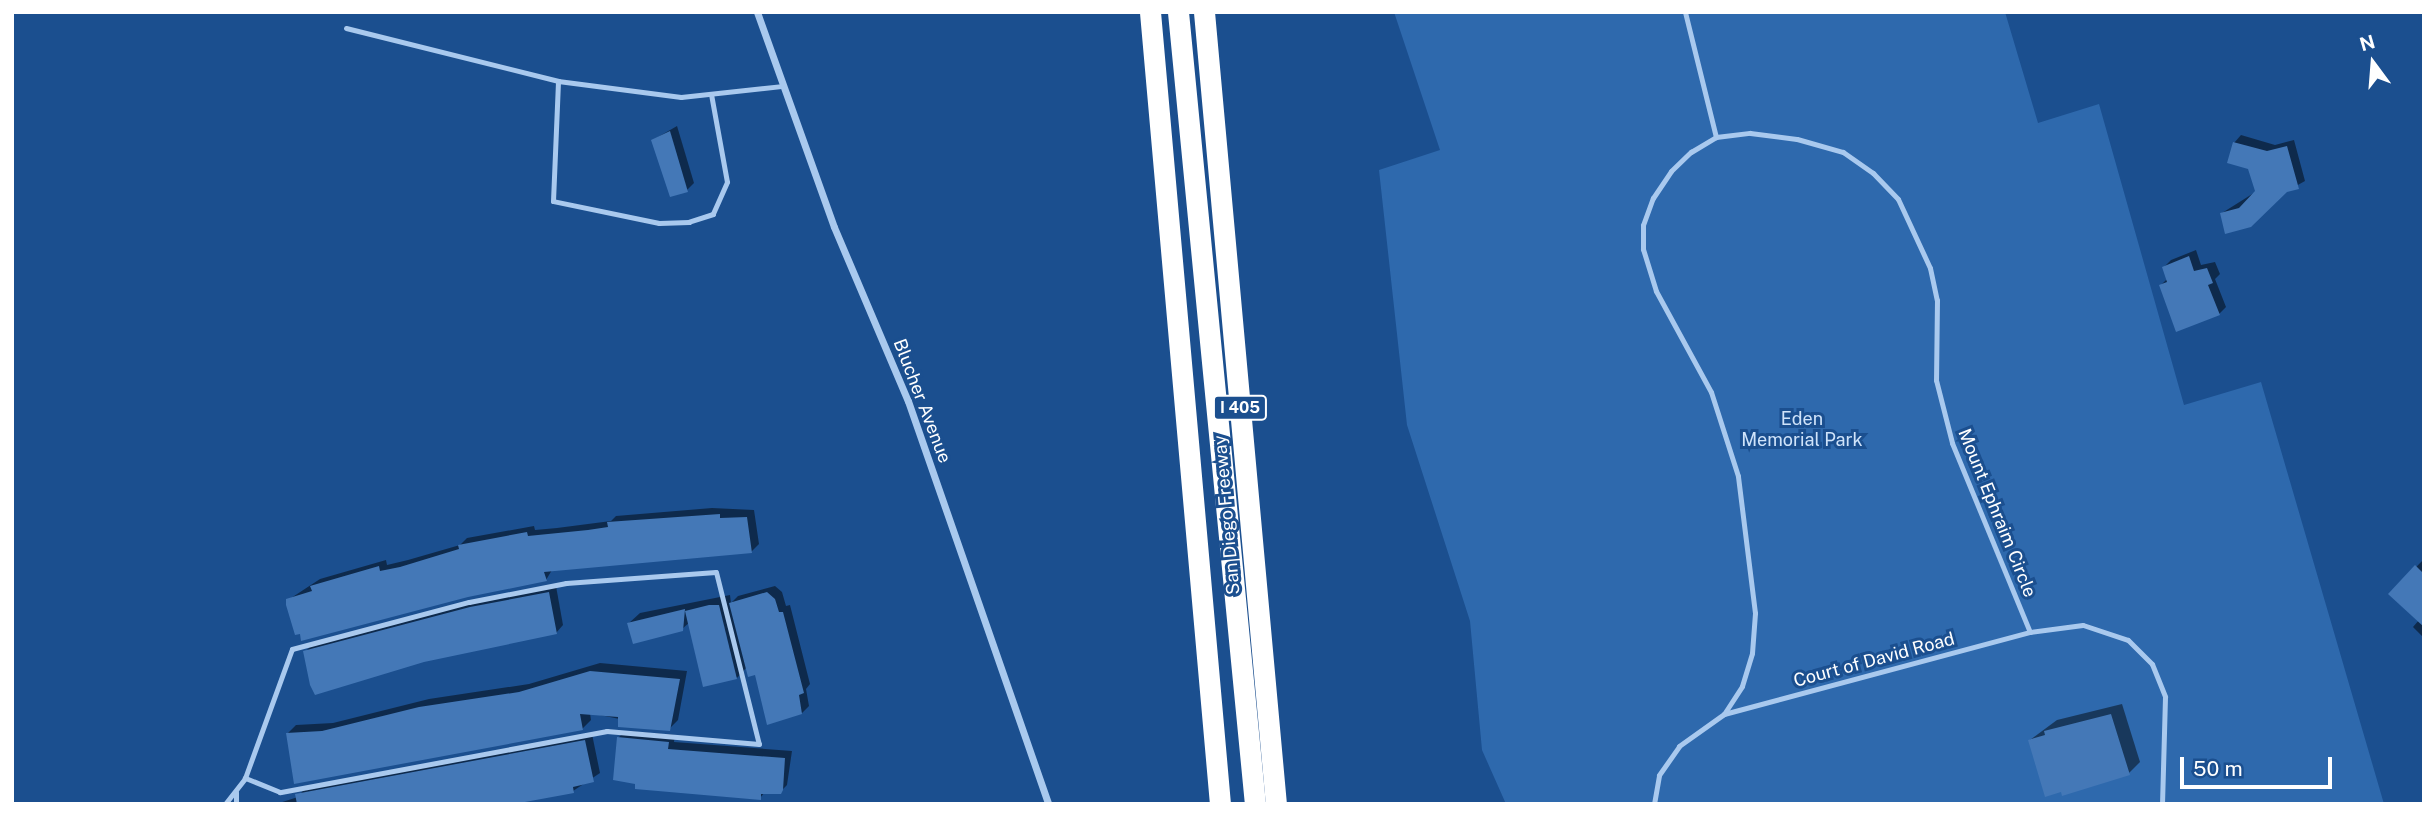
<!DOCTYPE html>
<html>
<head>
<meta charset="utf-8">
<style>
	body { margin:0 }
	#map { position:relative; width:2436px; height:816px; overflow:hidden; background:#1b4f8f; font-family:"Public Sans",sans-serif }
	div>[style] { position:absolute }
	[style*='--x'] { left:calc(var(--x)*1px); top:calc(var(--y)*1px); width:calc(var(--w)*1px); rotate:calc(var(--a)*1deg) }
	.green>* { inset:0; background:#2e69ad }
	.shadow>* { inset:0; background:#0007 }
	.building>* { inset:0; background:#4478b7 }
	.lane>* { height:5px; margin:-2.5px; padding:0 2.5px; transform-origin:2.5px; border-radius:2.5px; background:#a9c9ee }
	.street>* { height:7px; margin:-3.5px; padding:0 3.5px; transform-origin:3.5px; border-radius:3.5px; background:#a9c9ee }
	.highway>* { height:21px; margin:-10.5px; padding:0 10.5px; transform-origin:10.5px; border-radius:10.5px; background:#fff }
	span { translate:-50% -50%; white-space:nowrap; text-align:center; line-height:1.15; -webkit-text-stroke:6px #1b4f8f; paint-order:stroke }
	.shield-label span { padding:2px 5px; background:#1b4f8f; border:2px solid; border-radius:5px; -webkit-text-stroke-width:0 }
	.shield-label { font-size:16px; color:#fff; font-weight:700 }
	.street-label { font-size:18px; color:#fff }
	.park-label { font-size:18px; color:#cfe3fa }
	.frame { position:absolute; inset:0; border:14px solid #fff; pointer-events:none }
	.north { position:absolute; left:2338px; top:28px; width:70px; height:70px; -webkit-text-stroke:5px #1b4f8f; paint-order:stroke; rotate:344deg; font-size:19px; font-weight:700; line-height:28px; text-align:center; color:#fff }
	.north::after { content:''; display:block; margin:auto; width:24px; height:32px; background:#fff; clip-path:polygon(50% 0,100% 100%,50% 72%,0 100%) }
	.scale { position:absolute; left:2180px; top:757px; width:152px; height:32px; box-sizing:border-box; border:4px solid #fff; border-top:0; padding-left:9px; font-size:21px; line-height:24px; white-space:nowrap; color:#fff; -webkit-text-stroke:5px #1b4f8f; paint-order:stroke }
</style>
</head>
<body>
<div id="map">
	<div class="green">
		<i style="clip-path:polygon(1394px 12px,2005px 12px,2038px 123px,2099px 104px,2184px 405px,2261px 382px,2384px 804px,1506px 804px,1482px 750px,1470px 621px,1407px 425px,1379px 170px,1440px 150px)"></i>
	</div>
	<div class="shadow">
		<i style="clip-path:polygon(677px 126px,694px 183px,687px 190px,653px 140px)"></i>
		<i style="clip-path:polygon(2241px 135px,2275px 145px,2294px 140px,2305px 181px,2287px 191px,2251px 226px,2222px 213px,2257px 191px,2250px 167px,2234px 143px)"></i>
		<i style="clip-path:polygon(2196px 250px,2201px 265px,2215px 262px,2220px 274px,2215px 279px,2226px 307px,2219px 314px,2161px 285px,2168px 278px,2164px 267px,2171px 260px)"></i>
		<i style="clip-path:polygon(712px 508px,754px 510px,759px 544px,751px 552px,552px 570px,546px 580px,288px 600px,320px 579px,386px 560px,387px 565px,408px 560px,460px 545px,467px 538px,534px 526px,535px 530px,557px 528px,611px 521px,616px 516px)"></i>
		<i style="clip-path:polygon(2423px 560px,2424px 561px,2424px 638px,2413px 627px,2419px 620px,2391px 593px)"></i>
		<i style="clip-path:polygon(556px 586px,563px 625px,556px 633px,424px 660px,305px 652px,312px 645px,479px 601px)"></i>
		<i style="clip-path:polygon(775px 586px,782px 592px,786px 606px,790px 605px,810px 684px,806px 689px,809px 706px,802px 713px,747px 667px,737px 678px,690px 622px,682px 629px,629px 623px,640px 613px,730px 595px,731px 603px,738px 596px)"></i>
		<i style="clip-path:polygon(600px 663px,687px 671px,678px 720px,669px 729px,590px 713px,591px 720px,582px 729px,287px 734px,296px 725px,333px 723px,429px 699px,529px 684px)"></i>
		<i style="clip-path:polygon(2122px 704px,2140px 762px,2129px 773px,2030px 740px,2057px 720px)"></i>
		<i style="clip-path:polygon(625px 731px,675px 735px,674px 742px,792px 751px,787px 785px,780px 792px,765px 792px,760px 798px,618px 738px)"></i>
		<i style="clip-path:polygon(592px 734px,600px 773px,573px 791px,473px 804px,276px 804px,298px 797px,305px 788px)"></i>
	</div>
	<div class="building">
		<i style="clip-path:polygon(670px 131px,688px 192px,670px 197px,651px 140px)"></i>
		<i style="clip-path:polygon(2233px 142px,2267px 151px,2287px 146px,2299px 189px,2287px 192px,2251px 227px,2225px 234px,2220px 213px,2239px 208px,2255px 191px,2248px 169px,2227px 163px)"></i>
		<i style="clip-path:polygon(2189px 256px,2194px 271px,2207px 268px,2213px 283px,2208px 285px,2220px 315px,2176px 332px,2159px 285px,2167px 282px,2162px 267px)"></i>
		<i style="clip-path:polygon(720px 514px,720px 518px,747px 517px,752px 553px,544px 572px,547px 581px,468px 597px,301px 641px,300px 634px,295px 635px,286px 605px,286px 599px,312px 591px,310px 586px,379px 566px,380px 571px,400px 567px,459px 549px,458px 545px,527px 532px,528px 536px,588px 530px,608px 527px,607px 522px)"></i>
		<i style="clip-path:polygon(2415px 565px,2424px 574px,2424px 627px,2388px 594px)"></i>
		<i style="clip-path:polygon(549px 592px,557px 634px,424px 662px,315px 695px,310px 685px,303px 651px,470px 607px)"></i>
		<i style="clip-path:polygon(767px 592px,775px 599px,779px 612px,783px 612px,804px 693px,799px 695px,802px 714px,767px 725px,755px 675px,748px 677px,729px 603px)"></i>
		<i style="clip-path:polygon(709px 605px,719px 605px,737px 679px,703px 687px,685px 611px)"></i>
		<i style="clip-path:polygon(685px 609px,683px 631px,633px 644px,627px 623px)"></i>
		<i style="clip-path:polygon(590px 671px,680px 679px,670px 731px,618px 727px,618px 717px,580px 714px,583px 730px,294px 784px,286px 733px,322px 731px,419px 707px,519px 692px)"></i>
		<i style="clip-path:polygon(2111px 714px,2130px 775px,2062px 796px,2061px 792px,2045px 797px,2028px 740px,2045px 735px,2044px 731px)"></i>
		<i style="clip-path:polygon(617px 737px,669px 742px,668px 749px,785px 758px,783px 790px,781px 794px,761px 794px,761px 800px,635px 789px,635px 784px,613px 780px)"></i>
		<i style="clip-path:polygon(585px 740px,594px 782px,573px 787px,574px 793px,514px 804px,297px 804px,295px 794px)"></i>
	</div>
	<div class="lane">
		<i style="--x:1685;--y:12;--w:129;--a:76.1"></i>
		<i style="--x:346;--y:28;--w:219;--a:14"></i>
		<i style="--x:711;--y:94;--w:89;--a:79.7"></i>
		<i style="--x:727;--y:182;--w:35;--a:114"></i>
		<i style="--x:713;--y:214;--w:25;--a:162"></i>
		<i style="--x:689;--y:222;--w:30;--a:178"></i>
		<i style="--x:659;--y:223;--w:108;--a:-168.3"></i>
		<i style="--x:553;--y:201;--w:120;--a:-87.6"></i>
		<i style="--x:558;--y:81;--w:124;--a:7.4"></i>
		<i style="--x:681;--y:97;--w:103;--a:-6.2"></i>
		<i style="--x:1724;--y:714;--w:33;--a:-57"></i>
		<i style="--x:1742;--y:686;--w:34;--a:-73"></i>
		<i style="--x:1752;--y:653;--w:40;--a:-85.7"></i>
		<i style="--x:1755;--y:613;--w:138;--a:-97.1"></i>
		<i style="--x:1738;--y:476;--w:88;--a:-107.8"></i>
		<i style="--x:1711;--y:392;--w:115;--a:-118.6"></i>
		<i style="--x:1656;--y:291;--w:44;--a:-107.2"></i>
		<i style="--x:1643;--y:249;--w:24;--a:-90"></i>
		<i style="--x:1643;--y:225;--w:29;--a:-70"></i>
		<i style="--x:1653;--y:198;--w:32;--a:-56"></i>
		<i style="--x:1671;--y:171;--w:28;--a:-44"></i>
		<i style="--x:1691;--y:152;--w:29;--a:-31"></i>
		<i style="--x:1716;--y:137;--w:34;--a:-7"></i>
		<i style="--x:1750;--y:133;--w:47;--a:7.3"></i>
		<i style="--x:1797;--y:139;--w:48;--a:15.8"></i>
		<i style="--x:1843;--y:152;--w:37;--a:35"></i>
		<i style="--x:1873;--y:173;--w:36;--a:46"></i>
		<i style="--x:1898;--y:199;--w:76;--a:65.1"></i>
		<i style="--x:1930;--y:268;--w:33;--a:78"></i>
		<i style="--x:1937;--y:300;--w:80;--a:90.7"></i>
		<i style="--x:1936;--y:380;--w:65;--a:75.7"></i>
		<i style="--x:1952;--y:443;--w:204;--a:67.6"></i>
		<i style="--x:236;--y:792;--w:12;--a:90"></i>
		<i style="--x:225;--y:804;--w:33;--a:-52"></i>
		<i style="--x:245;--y:778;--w:137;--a:-70"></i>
		<i style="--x:292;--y:649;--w:183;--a:-14.9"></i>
		<i style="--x:469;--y:602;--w:99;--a:-11.1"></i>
		<i style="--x:566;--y:583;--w:150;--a:-4.2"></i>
		<i style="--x:716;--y:572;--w:177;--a:76"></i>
		<i style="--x:759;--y:744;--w:153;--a:-175.1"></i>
		<i style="--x:607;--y:731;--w:333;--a:169.4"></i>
		<i style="--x:280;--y:792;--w:38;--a:-158"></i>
		<i style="--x:1654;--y:804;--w:29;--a:-80"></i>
		<i style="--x:1659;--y:775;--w:35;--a:-55"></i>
		<i style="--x:1679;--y:746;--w:55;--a:-35.4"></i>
		<i style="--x:1724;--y:714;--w:317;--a:-15"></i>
		<i style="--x:2030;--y:632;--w:53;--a:-7.5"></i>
		<i style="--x:2083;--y:625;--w:47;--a:18.4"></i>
		<i style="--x:2128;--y:640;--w:34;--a:45"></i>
		<i style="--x:2152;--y:664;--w:35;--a:68"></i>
		<i style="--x:2165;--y:697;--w:107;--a:91.6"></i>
	</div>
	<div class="street">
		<i style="--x:757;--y:12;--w:228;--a:70.3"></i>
		<i style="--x:834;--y:227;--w:189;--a:67"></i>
		<i style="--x:908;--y:401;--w:427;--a:70.8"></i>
	</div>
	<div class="highway">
		<i style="--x:1150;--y:12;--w:795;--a:84.95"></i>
		<i style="--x:1178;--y:12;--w:796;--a:84.45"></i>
		<i style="--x:1204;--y:12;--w:795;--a:84.81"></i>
	</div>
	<div class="shield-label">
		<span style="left:1240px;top:408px">I 405</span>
	</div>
	<div class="street-label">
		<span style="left:922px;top:401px;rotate:69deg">Blucher Avenue</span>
		<span style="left:1997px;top:513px;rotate:68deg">Mount Ephraim Circle</span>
		<span style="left:1227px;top:515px;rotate:-95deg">San Diego Freeway</span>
		<span style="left:1874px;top:660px;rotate:-15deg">Court of David Road</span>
	</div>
	<div class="park-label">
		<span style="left:1802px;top:430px">Eden<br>Memorial Park</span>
	</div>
	<div class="frame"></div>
	<div class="north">N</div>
	<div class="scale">50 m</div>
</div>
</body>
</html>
